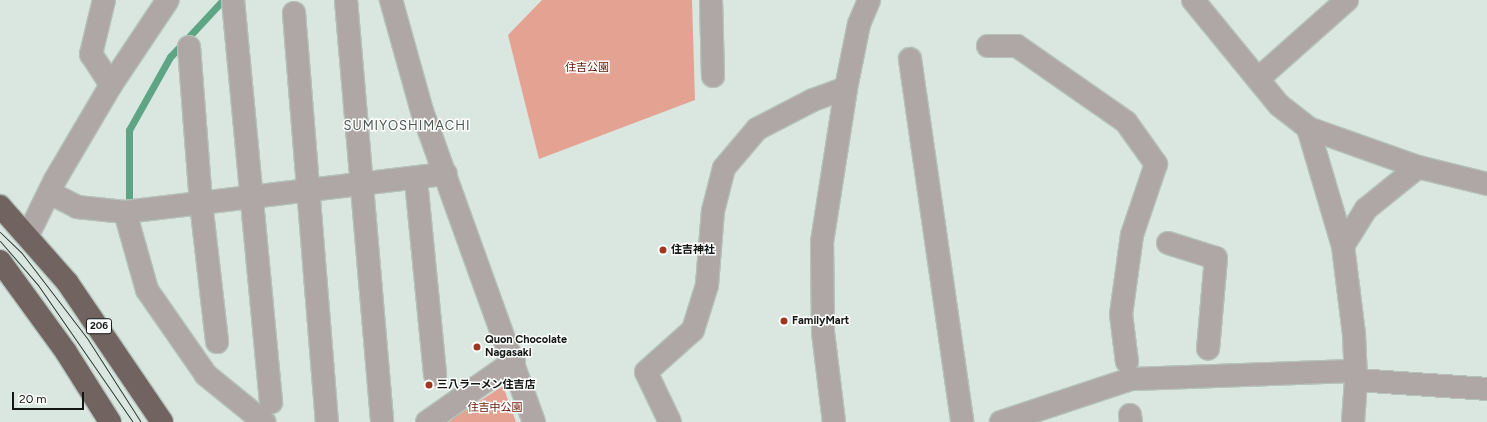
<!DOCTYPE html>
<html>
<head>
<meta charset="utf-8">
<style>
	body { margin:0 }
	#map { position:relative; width:1487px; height:422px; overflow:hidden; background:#d9e7e0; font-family:Figtree,"Noto Sans JP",sans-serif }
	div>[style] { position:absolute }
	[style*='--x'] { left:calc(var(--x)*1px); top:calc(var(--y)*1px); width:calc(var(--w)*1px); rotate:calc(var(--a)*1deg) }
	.green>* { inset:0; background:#e4a292 }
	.stream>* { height:7px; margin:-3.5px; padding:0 3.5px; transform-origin:3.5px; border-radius:3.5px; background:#5ea586 }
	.roads { filter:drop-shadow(1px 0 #b5c2bb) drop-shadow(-1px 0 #b5c2bb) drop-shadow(0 1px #b5c2bb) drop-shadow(0 -1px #b5c2bb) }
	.minor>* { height:22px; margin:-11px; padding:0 11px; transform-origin:11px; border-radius:11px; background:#aea7a6 }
	.highway>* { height:22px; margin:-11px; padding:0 11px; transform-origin:11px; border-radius:11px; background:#716460 }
	.tram>* { height:1px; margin:-0.5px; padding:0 0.5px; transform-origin:0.5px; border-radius:0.5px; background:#303632 }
	.dots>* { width:11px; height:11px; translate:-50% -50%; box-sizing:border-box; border:2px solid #fff; border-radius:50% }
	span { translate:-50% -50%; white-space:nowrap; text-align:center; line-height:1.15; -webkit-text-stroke:3px #fff; paint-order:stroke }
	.shield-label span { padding:1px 3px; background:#fff; border:1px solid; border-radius:3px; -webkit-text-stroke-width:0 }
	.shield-label { font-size:10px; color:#121714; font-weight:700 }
	.park-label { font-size:11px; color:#651503 }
	.poi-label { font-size:11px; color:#121714; font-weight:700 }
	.left { translate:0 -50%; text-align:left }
	.quarter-label { font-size:13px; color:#4a5650; letter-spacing:1px }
	.scale { position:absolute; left:12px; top:392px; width:72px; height:18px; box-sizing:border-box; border:2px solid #121714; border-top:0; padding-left:5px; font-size:12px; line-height:14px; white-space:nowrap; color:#121714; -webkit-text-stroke:3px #fff; paint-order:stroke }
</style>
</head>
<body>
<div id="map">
	<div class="green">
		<i style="clip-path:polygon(542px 0,692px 0,695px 100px,539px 159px,508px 35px)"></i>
		<i style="clip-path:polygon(503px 386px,516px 422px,447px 422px)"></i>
	</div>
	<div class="stream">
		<i style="--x:129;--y:200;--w:70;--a:-90"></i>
		<i style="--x:129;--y:130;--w:84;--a:-60.7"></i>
		<i style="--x:170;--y:57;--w:78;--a:-47.1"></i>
	</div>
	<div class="roads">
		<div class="minor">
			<i style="--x:104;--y:0;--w:56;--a:103.5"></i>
			<i style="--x:91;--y:54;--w:37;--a:57"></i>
			<i style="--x:233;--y:0;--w:404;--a:84.6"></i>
			<i style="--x:346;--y:0;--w:424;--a:85.1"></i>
			<i style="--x:391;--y:0;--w:115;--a:74.4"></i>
			<i style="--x:422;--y:111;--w:331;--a:70.2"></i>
			<i style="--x:711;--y:0;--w:76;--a:88.5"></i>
			<i style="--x:1193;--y:0;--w:136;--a:50.7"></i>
			<i style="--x:1279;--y:105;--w:37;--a:38"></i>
			<i style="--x:1308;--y:128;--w:123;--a:73.5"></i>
			<i style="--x:1343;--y:246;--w:89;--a:82.9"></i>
			<i style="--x:1354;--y:334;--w:46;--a:87.5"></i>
			<i style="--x:1356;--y:380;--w:42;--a:94.1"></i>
			<i style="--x:294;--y:13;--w:410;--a:85.4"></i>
			<i style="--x:988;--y:46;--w:29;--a:0"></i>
			<i style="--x:1017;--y:46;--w:133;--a:34.9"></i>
			<i style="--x:1126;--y:122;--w:52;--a:54.5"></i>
			<i style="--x:1156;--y:164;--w:75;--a:108.7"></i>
			<i style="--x:1132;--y:235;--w:80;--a:97.9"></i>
			<i style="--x:1121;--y:314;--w:48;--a:82.9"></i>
			<i style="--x:189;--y:47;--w:156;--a:85.6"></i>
			<i style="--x:201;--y:203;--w:140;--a:83.4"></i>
			<i style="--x:910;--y:59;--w:367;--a:81.8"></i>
			<i style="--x:1258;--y:79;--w:119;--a:-41.6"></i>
			<i style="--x:1308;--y:128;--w:117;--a:19.5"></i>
			<i style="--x:1418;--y:167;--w:71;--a:13.8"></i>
			<i style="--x:416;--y:180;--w:196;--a:84.4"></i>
			<i style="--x:50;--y:193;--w:30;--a:27"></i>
			<i style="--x:77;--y:207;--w:48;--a:5.9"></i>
			<i style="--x:125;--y:212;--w:323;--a:-6.8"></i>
			<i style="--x:125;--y:212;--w:81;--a:74.2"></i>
			<i style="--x:147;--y:290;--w:103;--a:55.2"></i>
			<i style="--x:206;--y:375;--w:75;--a:39"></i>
			<i style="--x:28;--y:235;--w:61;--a:-63.9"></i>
			<i style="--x:55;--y:180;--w:110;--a:-59.5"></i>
			<i style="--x:111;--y:85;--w:102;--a:-56.2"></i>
			<i style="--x:1168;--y:243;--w:50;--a:17.4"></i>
			<i style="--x:1216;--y:258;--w:91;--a:95"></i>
			<i style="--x:1343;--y:246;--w:44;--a:-58.1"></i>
			<i style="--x:1366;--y:209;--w:67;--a:-38.9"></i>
			<i style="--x:1356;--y:380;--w:131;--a:3.9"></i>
			<i style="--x:1130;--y:415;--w:7;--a:82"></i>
			<i style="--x:427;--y:422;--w:106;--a:-35"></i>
			<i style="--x:670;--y:422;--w:55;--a:-115.6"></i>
			<i style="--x:646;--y:372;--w:63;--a:-41.8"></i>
			<i style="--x:693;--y:330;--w:47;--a:-72.7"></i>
			<i style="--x:707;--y:285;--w:74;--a:-85.4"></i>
			<i style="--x:713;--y:211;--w:44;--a:-75.7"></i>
			<i style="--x:724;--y:168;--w:51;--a:-49.8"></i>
			<i style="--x:757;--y:129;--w:63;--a:-27.4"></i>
			<i style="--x:813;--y:100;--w:35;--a:-20"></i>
			<i style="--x:834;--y:422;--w:90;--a:-97"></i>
			<i style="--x:823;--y:333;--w:91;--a:-90.6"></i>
			<i style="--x:822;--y:242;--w:156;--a:-81.1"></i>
			<i style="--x:846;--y:88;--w:65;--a:-78.5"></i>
			<i style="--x:859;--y:24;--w:26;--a:-67"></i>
			<i style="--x:1001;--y:422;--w:137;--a:-18.3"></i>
			<i style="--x:1131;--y:379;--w:223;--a:-2.1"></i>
		</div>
		<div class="highway">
			<i style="--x:0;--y:206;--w:101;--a:48.6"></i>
			<i style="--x:67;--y:282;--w:169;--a:55.8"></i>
			<i style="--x:0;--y:261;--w:112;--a:54"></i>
			<i style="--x:66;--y:352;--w:83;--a:57.8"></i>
		</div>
	</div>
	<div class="tram">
		<i style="--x:0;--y:232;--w:29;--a:44"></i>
		<i style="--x:21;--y:252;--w:108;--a:52.5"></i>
		<i style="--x:87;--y:338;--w:100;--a:57.3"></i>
		<i style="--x:0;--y:241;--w:58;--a:49.2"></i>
		<i style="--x:38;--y:285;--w:167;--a:55.3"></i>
	</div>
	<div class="dots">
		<i style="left:663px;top:250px;background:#9f361f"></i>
		<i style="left:784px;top:321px;background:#9f361f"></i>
		<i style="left:477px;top:347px;background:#9f361f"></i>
		<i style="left:429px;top:385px;background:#9f361f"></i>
	</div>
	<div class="shield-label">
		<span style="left:99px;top:326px">206</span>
	</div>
	<div class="park-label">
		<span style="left:587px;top:68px">住吉公園</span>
		<span style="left:495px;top:408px">住吉中公園</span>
	</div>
	<div class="poi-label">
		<span class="left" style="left:671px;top:250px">住吉神社</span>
		<span class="left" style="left:792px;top:321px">FamilyMart</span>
		<span class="left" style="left:485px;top:347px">Quon Chocolate<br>Nagasaki</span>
		<span class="left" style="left:437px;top:385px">三八ラーメン住吉店</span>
	</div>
	<div class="quarter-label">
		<span style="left:407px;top:126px">SUMIYOSHIMACHI</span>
	</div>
	<div class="scale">20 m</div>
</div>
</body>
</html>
